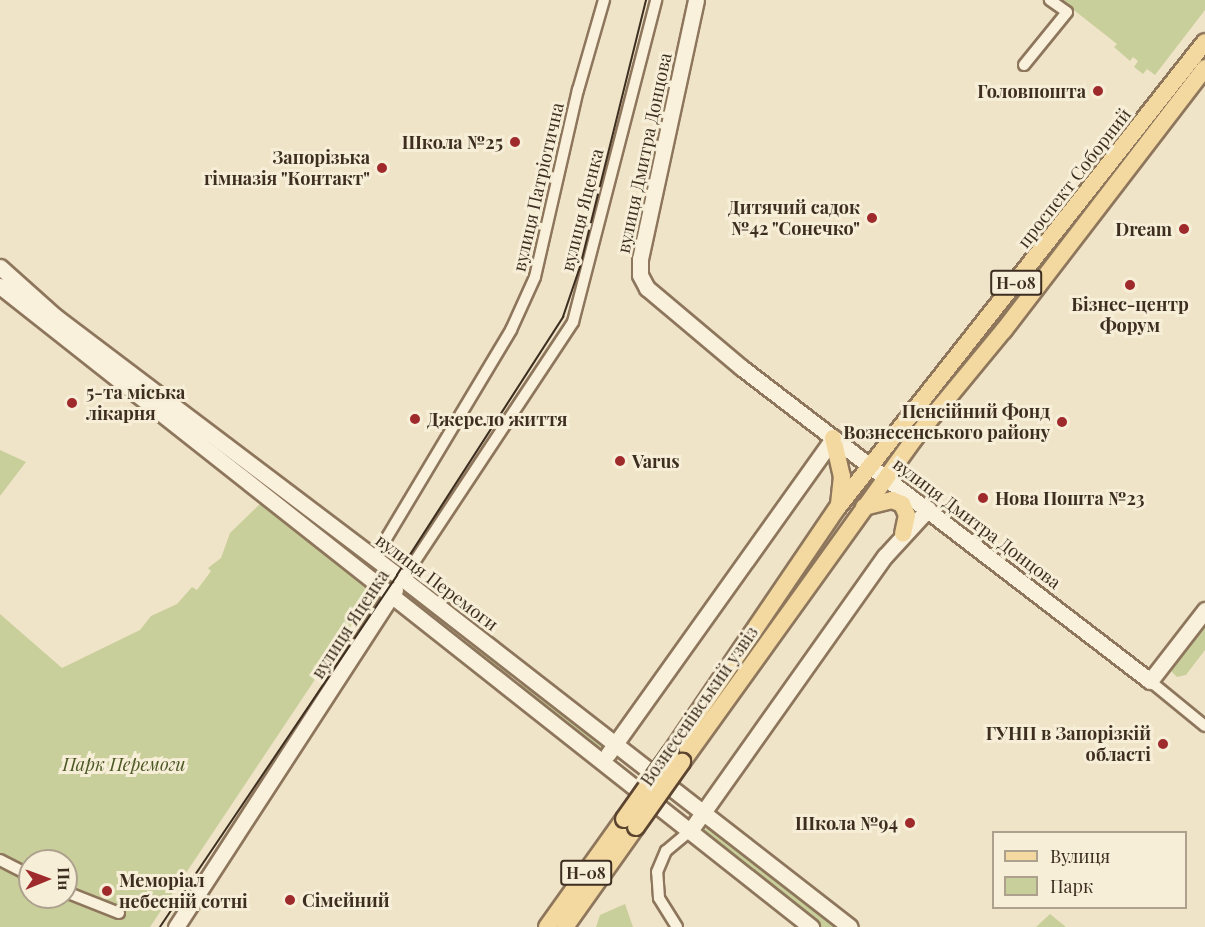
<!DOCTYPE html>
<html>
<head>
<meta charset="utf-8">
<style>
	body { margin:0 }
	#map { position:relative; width:1205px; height:927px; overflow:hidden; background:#f0e4c8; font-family:"Playfair Display",serif }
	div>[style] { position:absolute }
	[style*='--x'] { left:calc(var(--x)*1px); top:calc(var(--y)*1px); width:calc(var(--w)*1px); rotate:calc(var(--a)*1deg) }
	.green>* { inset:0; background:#c9cf9b; transform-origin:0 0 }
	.roads { filter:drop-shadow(2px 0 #8d765c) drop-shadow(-2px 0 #8d765c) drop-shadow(0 2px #8d765c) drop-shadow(0 -2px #8d765c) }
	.street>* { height:10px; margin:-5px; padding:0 5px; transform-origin:5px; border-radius:5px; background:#faf1dc }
	.secondary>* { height:15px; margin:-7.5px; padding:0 7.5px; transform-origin:7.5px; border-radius:7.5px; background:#faf1dc }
	.primary>* { height:16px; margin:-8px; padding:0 8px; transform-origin:8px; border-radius:8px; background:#f3d9a0 }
	.tram>* { height:1.5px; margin:-0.75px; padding:0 0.75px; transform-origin:0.75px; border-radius:0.75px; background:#3d2e20 }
	.bridges { filter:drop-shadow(2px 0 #5b4430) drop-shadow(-2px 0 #5b4430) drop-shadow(0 2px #5b4430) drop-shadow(0 -2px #5b4430) }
	.primary-bridge>* { height:16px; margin:-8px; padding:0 8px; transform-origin:8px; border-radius:8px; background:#f3d9a0 }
	.dots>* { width:16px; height:16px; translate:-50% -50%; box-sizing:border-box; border:3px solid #f7eed8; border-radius:50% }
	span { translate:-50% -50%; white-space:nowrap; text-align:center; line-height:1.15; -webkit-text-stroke:6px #f7eed8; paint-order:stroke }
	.shield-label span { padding:2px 4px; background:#f7eed8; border:2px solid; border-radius:4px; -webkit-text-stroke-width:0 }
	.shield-label { font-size:16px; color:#3d2e20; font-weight:700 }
	.poi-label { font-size:18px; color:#3d2e20; font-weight:700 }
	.right { translate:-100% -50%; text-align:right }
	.left { translate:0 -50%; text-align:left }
	.street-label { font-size:18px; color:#3d2e20 }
	.park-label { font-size:18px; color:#4d5a26; font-style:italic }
	.legend { position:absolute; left:992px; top:831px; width:195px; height:78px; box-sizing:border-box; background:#f7eed8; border:2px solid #ada18e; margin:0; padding:8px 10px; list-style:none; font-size:18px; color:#3d2e20 }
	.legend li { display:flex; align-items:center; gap:12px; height:30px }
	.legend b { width:30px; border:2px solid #ada18e }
	.north { position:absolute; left:18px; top:849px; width:60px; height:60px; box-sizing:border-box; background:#f7eed8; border:2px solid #ada18e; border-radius:50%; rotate:89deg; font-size:16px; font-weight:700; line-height:24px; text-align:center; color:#3d2e20 }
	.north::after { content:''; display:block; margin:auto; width:21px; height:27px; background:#9e2a2b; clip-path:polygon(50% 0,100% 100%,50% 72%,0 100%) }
</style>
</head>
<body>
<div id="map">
	<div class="green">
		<i style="clip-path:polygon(1061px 0,1205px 0,1205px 10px,1155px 75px,1147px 69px,1143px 74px,1134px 67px,1138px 61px,1133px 57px,1130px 61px,1114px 47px,1117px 44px)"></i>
		<i style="clip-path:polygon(0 450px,26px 462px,0 496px)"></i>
		<i style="clip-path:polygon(evenodd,262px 502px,374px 591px,150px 927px,0 927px,0 614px,62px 668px,140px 630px,151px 616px,177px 604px,192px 587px,197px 590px,211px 571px,208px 568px,221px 558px,230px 533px,262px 502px,30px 861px,66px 861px,66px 897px,30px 897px,30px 861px)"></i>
		<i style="clip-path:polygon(415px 606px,475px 648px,493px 653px,513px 674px,508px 678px)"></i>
		<i style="clip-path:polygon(1205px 626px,1205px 650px,1186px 675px,1177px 677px,1170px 670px)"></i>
		<i style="clip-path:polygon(522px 681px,606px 746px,600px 754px,520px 690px)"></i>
		<i style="left:709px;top:825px;width:165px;height:11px;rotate:38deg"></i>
		<i style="clip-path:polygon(625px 904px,633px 927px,596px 927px,600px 915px)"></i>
		<i style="clip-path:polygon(1050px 914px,1066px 927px,1036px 927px)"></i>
	</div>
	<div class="roads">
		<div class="street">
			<i style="--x:1024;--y:65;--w:68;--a:-50.9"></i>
			<i style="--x:1067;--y:12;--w:21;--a:-145"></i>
			<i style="--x:374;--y:559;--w:267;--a:-59.1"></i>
			<i style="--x:511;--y:330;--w:58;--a:-65.6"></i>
			<i style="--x:535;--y:277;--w:192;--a:-77.1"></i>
			<i style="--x:578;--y:90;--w:94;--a:-73.9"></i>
			<i style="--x:403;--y:579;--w:308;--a:-56.5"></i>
			<i style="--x:573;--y:322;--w:333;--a:-75.5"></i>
			<i style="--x:1150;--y:681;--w:71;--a:39.3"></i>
			<i style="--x:0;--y:860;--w:34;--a:27"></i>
			<i style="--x:66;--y:892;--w:57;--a:21.6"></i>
			<i style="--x:677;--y:927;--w:34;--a:-122"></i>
			<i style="--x:659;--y:898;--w:26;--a:-94"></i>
			<i style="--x:657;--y:872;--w:23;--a:-67"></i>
			<i style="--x:666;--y:851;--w:31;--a:-40"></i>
		</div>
		<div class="secondary">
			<i style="--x:696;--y:0;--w:265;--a:102.2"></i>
			<i style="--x:640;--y:259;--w:16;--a:90"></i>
			<i style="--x:640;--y:275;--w:15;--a:62"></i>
			<i style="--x:647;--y:288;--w:124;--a:40.1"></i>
			<i style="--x:742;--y:368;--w:514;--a:37.49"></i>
			<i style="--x:1150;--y:681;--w:90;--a:-52.2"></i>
			<i style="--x:0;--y:267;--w:75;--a:41.8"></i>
			<i style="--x:56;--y:317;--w:435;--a:37.1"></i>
			<i style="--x:403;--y:579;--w:566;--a:37.9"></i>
			<i style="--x:0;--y:286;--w:1034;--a:38.32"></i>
			<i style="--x:608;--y:754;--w:388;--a:-54.5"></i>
			<i style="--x:690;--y:831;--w:337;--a:-54.7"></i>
			<i style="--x:885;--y:556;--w:64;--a:-47.5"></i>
			<i style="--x:176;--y:927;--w:402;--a:-57"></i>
		</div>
		<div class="primary">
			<i style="--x:833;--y:438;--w:39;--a:77"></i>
			<i style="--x:842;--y:476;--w:28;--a:96"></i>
			<i style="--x:864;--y:507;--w:29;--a:-14"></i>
			<i style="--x:892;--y:500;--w:11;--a:22"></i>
			<i style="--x:902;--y:504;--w:12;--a:66"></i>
			<i style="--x:907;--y:515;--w:19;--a:102"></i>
			<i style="--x:670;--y:754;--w:299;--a:-55.8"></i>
			<i style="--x:838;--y:507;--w:592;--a:-51.72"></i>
			<i style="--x:682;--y:762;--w:398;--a:-54.3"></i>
			<i style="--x:914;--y:439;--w:141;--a:-50.5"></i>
			<i style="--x:1004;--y:330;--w:330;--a:-52.5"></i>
			<i style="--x:547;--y:927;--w:133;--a:-54.5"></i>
			<i style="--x:565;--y:927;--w:123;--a:-54.6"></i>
		</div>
	</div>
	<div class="tram">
		<i style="--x:160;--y:927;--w:424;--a:-56"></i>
		<i style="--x:397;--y:575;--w:307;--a:-57.2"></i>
		<i style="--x:563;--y:317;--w:53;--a:-71.2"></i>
		<i style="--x:580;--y:267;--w:275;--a:-76.1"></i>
	</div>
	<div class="bridges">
		<div class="primary-bridge">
			<i style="--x:624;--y:819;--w:80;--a:-54.7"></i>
			<i style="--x:636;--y:827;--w:80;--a:-54.7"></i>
		</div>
	</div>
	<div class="dots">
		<i style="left:1098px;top:91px;background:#9e2a2b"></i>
		<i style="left:515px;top:142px;background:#9e2a2b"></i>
		<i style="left:382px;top:168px;background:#9e2a2b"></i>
		<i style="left:872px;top:218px;background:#9e2a2b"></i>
		<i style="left:1184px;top:229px;background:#9e2a2b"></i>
		<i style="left:1130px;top:285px;background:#9e2a2b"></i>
		<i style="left:72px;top:403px;background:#9e2a2b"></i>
		<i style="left:415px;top:419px;background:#9e2a2b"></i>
		<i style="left:1062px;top:422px;background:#9e2a2b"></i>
		<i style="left:620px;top:461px;background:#9e2a2b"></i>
		<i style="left:983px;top:498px;background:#9e2a2b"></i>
		<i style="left:1163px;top:744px;background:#9e2a2b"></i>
		<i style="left:910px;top:823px;background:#9e2a2b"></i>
		<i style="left:107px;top:891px;background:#9e2a2b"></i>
		<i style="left:290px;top:900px;background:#9e2a2b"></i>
	</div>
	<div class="shield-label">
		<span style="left:1016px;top:283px">Н-08</span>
		<span style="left:586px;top:873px">Н-08</span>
	</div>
	<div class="poi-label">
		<span class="right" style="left:1086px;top:91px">Головпошта</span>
		<span class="right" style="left:503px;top:142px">Школа №25</span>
		<span class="right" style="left:370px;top:168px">Запорізька<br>гімназія "Контакт"</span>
		<span class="right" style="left:860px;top:218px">Дитячий садок<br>№42 "Сонечко"</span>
		<span class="right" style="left:1172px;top:229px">Dream</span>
		<span style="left:1130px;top:315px">Бізнес-центр<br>Форум</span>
		<span class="left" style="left:86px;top:403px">5-та міська<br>лікарня</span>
		<span class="right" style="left:1050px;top:422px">Пенсійний Фонд<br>Вознесенського району</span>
		<span class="left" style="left:427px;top:419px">Джерело життя</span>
		<span class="left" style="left:632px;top:461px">Varus</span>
		<span class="left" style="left:995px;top:498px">Нова Пошта №23</span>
		<span class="right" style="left:1151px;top:744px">ГУНП в Запорізкій<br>області</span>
		<span class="right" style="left:898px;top:823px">Школа №94</span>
		<span class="left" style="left:119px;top:891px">Меморіал<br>небесній сотні</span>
		<span class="left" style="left:302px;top:900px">Сімейний</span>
	</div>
	<div class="street-label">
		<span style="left:644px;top:153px;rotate:-78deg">вулиця Дмитра Донцова</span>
		<span style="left:1074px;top:178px;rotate:-52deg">проспект Соборний</span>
		<span style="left:538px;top:187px;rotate:-77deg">вулиця Патріотична</span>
		<span style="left:582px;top:210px;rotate:-76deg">вулиця Яценка</span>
		<span style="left:977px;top:523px;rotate:37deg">вулиця Дмитра Донцова</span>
		<span style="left:437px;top:582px;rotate:37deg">вулиця Перемоги</span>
		<span style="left:350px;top:624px;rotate:-57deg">вулиця Яценка</span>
		<span style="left:699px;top:706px;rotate:-55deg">Вознесенівський узвіз</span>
	</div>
	<div class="park-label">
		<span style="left:124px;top:764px">Парк Перемоги</span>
	</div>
	<ul class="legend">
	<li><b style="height:8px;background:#f3d9a0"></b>Вулиця</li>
	<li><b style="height:16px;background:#c9cf9b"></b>Парк</li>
	</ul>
	<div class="north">Пн</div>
</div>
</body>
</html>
